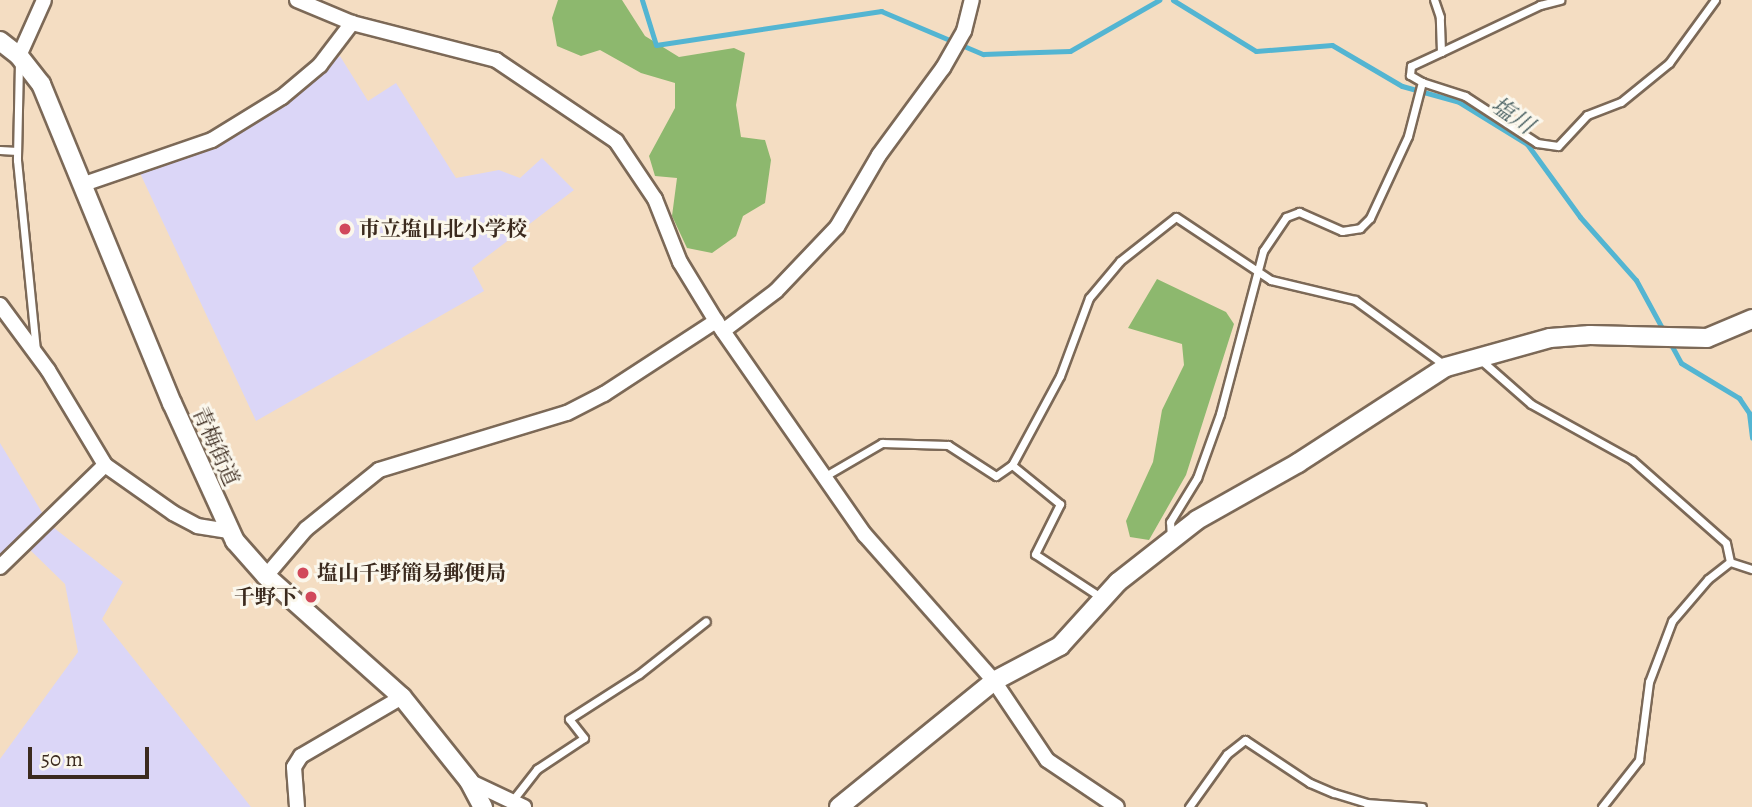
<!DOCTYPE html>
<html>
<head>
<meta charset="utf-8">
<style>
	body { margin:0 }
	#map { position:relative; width:1752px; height:807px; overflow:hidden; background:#f4ddc2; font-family:Alegreya,"Noto Serif JP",serif }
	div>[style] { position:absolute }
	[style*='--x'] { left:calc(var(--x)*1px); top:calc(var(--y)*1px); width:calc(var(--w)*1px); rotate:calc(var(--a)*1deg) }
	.built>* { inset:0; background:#dbd6f7 }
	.forest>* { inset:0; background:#8db86e }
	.stream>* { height:5px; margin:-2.5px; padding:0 2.5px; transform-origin:2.5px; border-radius:2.5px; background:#53b5d2 }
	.roads { filter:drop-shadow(2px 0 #7c6957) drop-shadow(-2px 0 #7c6957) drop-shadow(0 2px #7c6957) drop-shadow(0 -2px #7c6957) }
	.service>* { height:7px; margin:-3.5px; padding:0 3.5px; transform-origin:3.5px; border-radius:3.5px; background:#fff }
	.minor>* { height:14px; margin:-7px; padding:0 7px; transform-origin:7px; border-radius:7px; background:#fff }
	.tertiary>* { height:18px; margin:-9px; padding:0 9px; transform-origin:9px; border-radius:9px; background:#fff }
	.dots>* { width:19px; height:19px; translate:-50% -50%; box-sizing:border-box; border:4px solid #fbf7ec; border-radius:50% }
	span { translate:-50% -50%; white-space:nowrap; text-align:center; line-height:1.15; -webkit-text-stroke:6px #fbf7ec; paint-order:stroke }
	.poi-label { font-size:21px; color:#3b2a1e; font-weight:700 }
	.left { translate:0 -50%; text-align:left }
	.right { translate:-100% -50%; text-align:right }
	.street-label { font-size:21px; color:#3b2a1e }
	.water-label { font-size:23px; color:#435b5d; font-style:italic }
	.scale { position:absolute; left:28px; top:747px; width:121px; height:32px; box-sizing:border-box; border:4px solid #3b2a1e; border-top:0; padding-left:9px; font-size:21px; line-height:24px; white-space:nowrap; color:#3b2a1e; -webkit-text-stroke:5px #fbf7ec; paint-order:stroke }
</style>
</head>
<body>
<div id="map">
	<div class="built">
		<i style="clip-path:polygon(340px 56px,368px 101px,396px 83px,456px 178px,499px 170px,520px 178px,542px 158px,574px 190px,472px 268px,484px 291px,256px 421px,139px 171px,296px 93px)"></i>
		<i style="clip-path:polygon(0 443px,49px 524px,123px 582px,102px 619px,251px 807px,0 807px,0 759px,78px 652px,65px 584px,24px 544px,0 567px)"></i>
	</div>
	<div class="forest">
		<i style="clip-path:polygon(558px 0,622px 0,645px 36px,679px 57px,734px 48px,745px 53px,736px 105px,741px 137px,765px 140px,771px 160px,765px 203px,743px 216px,736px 236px,712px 253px,687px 248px,672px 216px,677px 178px,655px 176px,649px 156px,675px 108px,675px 83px,641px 73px,600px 50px,581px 56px,557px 46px,552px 18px)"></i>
		<i style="clip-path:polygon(1157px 279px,1226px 312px,1234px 324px,1186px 475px,1149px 540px,1130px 537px,1126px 521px,1153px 462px,1162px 410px,1184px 365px,1182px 344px,1128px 328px)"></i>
	</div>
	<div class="stream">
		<i style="--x:642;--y:0;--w:47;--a:72.7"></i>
		<i style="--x:656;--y:45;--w:228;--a:-8.6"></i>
		<i style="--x:881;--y:11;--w:111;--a:22.9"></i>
		<i style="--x:983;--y:54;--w:87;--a:-2"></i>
		<i style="--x:1070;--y:51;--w:103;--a:-29.8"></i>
		<i style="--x:1173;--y:0;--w:97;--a:31.6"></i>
		<i style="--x:1256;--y:51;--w:76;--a:-4.5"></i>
		<i style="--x:1332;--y:45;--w:81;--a:30.4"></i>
		<i style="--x:1402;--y:86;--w:59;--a:15.7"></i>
		<i style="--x:1459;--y:102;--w:80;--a:31.7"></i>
		<i style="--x:1527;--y:144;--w:90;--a:54"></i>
		<i style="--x:1580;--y:217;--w:84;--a:48.4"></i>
		<i style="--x:1636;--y:280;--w:94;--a:61.5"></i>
		<i style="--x:1681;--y:363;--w:68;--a:31.1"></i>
		<i style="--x:1739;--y:398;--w:18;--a:56"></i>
		<i style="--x:1749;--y:413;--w:25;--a:83"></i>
	</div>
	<div class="roads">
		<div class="service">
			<i style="--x:1441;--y:52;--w:110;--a:-25.4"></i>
			<i style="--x:1540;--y:5;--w:21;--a:-14"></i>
			<i style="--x:19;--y:62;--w:98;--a:91.2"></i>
			<i style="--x:17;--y:160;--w:191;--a:84.3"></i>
			<i style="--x:1422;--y:82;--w:45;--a:18"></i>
			<i style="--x:1465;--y:96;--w:86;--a:33.1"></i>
			<i style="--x:1537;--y:143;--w:21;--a:8"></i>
			<i style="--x:1558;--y:146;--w:42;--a:-46.9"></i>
			<i style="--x:1587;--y:115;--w:36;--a:-21"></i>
			<i style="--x:1621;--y:102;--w:62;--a:-39.1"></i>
			<i style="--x:1669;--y:63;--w:78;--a:-53.9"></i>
			<i style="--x:0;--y:150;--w:17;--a:3"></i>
			<i style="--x:1482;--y:361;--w:65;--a:41.3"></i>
			<i style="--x:1531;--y:404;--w:115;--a:29"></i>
			<i style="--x:1632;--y:460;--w:125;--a:41.4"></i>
			<i style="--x:1726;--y:543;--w:19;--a:78"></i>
			<i style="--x:827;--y:475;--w:64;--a:-30.2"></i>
			<i style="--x:882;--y:443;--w:66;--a:1.7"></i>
			<i style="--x:948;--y:445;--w:57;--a:32.9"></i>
			<i style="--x:996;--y:476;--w:19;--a:-35"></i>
			<i style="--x:1171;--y:539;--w:17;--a:-93"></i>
			<i style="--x:1170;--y:522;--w:52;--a:-58.5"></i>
			<i style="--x:1197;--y:478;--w:68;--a:-70.2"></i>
			<i style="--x:1220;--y:414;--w:169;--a:-75.2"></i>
			<i style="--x:1263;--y:251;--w:41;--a:-55.9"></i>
			<i style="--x:1286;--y:217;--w:14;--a:-21"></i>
			<i style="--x:1299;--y:212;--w:47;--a:23.8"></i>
			<i style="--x:1342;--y:231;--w:18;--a:-9"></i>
			<i style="--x:1360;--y:228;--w:14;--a:-45"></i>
			<i style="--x:1370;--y:218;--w:90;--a:-65.1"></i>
			<i style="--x:1408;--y:136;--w:56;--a:-75.5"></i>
			<i style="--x:1422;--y:82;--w:14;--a:-150"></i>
			<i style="--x:1410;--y:75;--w:9;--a:-84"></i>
			<i style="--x:1411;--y:66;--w:33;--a:-25"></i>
			<i style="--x:1441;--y:52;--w:35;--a:-92"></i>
			<i style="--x:1440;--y:17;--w:18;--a:-109"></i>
			<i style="--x:1102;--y:598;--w:80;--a:-146.7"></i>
			<i style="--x:1035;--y:554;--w:56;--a:-63.4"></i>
			<i style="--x:1060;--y:504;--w:62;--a:-140.9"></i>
			<i style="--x:1012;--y:465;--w:101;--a:-61.7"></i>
			<i style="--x:1060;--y:376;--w:83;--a:-69.6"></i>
			<i style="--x:1089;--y:298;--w:48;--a:-50"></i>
			<i style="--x:1120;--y:261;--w:71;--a:-38.2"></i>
			<i style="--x:1176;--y:217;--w:114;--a:33.6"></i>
			<i style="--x:1271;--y:280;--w:86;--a:13.4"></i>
			<i style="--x:1355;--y:300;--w:112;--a:36"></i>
			<i style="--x:512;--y:801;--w:41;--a:-52"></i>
			<i style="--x:537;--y:769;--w:56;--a:-33.4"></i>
			<i style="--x:584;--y:738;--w:24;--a:-128"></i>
			<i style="--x:569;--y:719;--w:83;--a:-32.7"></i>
			<i style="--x:639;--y:674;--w:85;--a:-38.3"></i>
			<i style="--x:1189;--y:807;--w:65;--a:-54.4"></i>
			<i style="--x:1227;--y:754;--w:23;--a:-38"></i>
			<i style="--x:1245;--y:740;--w:78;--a:33.5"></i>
			<i style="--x:1310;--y:783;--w:26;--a:23"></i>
			<i style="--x:1334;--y:793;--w:34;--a:17"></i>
			<i style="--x:1366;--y:803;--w:56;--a:4.1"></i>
			<i style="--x:1602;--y:807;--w:60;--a:-51.8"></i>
			<i style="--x:1639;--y:760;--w:79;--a:-82.7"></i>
			<i style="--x:1649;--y:682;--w:65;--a:-69.3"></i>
			<i style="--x:1672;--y:621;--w:55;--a:-49.4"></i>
			<i style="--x:1708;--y:579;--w:28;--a:-38"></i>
			<i style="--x:1730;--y:562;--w:23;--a:18"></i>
		</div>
		<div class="minor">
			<i style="--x:297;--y:0;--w:60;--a:22.7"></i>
			<i style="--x:352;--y:23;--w:149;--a:14.4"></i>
			<i style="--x:496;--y:60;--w:145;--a:34"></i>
			<i style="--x:616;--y:141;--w:70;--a:56.1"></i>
			<i style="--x:655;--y:199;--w:68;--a:68.4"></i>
			<i style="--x:680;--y:262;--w:69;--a:58.6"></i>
			<i style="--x:716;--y:321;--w:261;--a:55.2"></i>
			<i style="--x:865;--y:535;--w:195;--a:48.5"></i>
			<i style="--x:994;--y:681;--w:95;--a:56.1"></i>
			<i style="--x:1047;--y:760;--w:84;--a:33.9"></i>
			<i style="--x:19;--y:56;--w:61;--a:-65.9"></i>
			<i style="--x:84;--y:184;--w:135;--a:-19"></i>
			<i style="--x:212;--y:140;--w:82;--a:-31.6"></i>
			<i style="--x:282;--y:97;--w:50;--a:-40.1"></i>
			<i style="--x:320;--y:65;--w:53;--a:-52.7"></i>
			<i style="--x:0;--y:305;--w:81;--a:53.6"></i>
			<i style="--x:48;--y:370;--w:111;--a:59"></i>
			<i style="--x:105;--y:465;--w:83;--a:35.2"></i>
			<i style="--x:173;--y:513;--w:27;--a:28"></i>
			<i style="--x:197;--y:526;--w:32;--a:9"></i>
			<i style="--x:723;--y:331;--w:66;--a:-37"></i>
			<i style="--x:776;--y:291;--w:88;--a:-46.4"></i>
			<i style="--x:837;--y:227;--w:83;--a:-59.7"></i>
			<i style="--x:879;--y:155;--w:108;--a:-53.7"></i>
			<i style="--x:943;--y:68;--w:43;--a:-60.4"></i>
			<i style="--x:964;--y:31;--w:32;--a:-76"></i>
			<i style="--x:0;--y:567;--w:146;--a:-44.2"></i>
			<i style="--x:266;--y:576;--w:62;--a:-49.6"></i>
			<i style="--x:306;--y:529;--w:94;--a:-38.9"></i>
			<i style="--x:379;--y:470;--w:196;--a:-16.9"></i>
			<i style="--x:567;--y:413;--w:42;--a:-27.2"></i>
			<i style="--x:604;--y:394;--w:134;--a:-33.1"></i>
			<i style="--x:469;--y:781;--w:61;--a:25.3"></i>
			<i style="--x:297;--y:807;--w:40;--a:-94.3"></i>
			<i style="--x:294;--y:767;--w:13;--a:-58"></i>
			<i style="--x:301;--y:756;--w:117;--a:-30.3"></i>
		</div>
		<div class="tertiary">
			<i style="--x:0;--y:41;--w:24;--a:38"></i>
			<i style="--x:19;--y:56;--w:36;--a:52"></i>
			<i style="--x:41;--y:84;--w:345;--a:67.7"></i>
			<i style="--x:172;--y:403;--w:152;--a:65.5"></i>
			<i style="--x:235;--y:541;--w:47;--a:48.5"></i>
			<i style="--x:266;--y:576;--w:182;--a:41.7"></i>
			<i style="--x:402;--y:697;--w:107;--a:51.4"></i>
			<i style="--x:469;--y:781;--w:30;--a:62"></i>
			<i style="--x:839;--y:807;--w:200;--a:-39.1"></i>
			<i style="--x:994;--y:681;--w:75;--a:-27.9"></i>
			<i style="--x:1060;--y:646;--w:86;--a:-47.8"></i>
			<i style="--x:1118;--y:582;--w:100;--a:-38.1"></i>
			<i style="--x:1197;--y:520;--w:116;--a:-29.4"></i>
			<i style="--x:1298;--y:463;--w:176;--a:-33"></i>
			<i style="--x:1446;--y:367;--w:108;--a:-15.6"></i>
			<i style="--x:1550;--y:338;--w:40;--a:-4.3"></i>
			<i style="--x:1590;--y:335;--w:117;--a:1.5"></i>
			<i style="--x:1707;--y:338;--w:49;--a:-22.9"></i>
		</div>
	</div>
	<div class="dots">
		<i style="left:345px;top:229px;background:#d1495b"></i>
		<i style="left:303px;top:573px;background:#d1495b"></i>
		<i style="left:311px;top:597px;background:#d1495b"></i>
	</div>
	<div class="poi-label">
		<span class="left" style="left:359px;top:229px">市立塩山北小学校</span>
		<span class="left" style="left:317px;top:573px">塩山千野簡易郵便局</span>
		<span class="right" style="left:297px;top:597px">千野下</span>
	</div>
	<div class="street-label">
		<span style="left:216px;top:446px;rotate:66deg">青梅街道</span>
	</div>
	<div class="water-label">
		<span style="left:1512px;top:116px;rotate:34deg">塩川</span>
	</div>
	<div class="scale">50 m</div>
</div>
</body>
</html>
